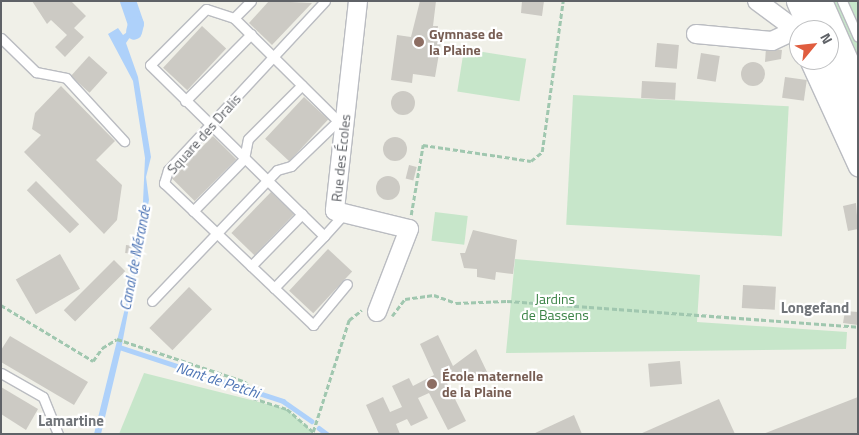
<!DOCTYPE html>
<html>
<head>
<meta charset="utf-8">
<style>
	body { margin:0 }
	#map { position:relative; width:859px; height:435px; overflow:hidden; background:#f0f0e8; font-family:"Titillium Web",sans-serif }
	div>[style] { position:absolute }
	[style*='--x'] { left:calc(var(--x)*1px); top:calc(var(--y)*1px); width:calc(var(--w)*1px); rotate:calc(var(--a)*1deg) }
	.green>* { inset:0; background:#c7e6ca; transform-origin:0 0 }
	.water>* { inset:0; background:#aed1fa }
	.stream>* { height:4.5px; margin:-2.25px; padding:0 2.25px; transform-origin:2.25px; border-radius:2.25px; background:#aed1fa }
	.canal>* { height:16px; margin:-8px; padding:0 8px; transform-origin:8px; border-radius:8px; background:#aed1fa }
	.building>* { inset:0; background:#cccac4; transform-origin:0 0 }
	.round { border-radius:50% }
	.path>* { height:2.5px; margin-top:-1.25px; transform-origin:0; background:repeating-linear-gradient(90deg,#a0c7af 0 5px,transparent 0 7.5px) }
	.roads { filter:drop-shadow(1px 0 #babcc1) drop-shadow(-1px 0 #babcc1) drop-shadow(0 1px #babcc1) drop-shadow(0 -1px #babcc1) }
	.lane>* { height:9px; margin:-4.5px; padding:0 4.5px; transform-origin:4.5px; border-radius:4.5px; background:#fff }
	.street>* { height:18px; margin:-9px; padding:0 9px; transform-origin:9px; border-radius:9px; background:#fff }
	.secondary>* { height:25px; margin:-12.5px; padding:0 12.5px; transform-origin:12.5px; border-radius:12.5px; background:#fff }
	.dots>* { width:14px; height:14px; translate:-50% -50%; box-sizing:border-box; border:2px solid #fff; border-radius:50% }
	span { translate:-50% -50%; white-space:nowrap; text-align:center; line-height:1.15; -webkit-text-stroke:4.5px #fff; paint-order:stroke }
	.education-label { font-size:14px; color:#785e54; font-weight:700 }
	.left { translate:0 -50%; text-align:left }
	.street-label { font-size:14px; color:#5f6267 }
	.park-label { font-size:14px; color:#3b8346 }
	.water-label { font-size:15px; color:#4e75b5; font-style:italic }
	.neighbourhood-label { font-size:15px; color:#707479; font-weight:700 }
	.frame { position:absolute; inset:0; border:2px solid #5f6267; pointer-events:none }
	.north { position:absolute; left:789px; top:20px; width:50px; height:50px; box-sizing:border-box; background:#fff; border:1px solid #bfc0c2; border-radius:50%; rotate:62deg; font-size:14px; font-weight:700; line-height:20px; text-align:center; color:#5f6267 }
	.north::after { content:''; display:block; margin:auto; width:18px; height:22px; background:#e05d3f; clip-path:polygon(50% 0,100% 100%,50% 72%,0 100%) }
</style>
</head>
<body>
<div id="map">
	<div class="green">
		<i style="clip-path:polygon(829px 1px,858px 1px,858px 64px)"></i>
		<i style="left:464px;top:49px;width:63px;height:43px;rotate:9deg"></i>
		<i style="left:573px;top:95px;width:216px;height:130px;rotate:3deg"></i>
		<i style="left:435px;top:212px;width:33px;height:29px;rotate:7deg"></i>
		<i style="clip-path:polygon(515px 259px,700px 275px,697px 322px,847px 332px,846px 349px,506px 353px)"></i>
		<i style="clip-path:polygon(144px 373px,287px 409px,315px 434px,119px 434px)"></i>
	</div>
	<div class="water">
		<i style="clip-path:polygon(130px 9px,139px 24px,126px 43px,138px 77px,151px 157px,146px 177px,149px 200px,121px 350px,101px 434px,94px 434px,127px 300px,143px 202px,145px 158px,133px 81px,108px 34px,118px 28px,123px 35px,133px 28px)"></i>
	</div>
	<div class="stream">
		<i style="--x:119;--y:347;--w:173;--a:18.2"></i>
		<i style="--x:283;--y:401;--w:35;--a:35"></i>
		<i style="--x:319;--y:428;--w:10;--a:37"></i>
	</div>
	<div class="canal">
		<i style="--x:128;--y:1;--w:24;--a:71"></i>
		<i style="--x:136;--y:24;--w:8;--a:104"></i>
	</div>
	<div class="building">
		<i style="clip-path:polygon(32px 1px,71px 1px,86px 16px,74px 28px,84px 37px,65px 57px,55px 47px,67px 35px,51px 20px,47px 24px)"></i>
		<i style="clip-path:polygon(269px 1px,312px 3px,272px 45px,249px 23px)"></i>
		<i style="clip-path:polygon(420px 1px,436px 1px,433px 26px,438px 26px,436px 41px,441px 42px,435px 77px,413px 74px,412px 83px,391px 80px,397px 35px,411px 37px)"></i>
		<i style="clip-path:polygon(522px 1px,544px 1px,542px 16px,521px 13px)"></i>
		<i style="left:202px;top:26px;width:33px;height:57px;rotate:43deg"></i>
		<i style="left:657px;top:43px;width:22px;height:24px;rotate:5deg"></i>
		<i style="clip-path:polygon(766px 48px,782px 50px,781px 59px,765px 62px)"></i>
		<i style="left:701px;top:53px;width:19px;height:26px;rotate:9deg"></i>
		<i style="left:89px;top:56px;width:25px;height:27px;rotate:42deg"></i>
		<i class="round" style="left:741px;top:62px;width:24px;height:24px"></i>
		<i style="left:785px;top:77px;width:22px;height:21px;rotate:8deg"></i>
		<i style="left:642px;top:81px;width:34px;height:17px;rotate:3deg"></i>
		<i style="clip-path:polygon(61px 86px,115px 141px,96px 160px,122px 185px,117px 220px,104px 234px,24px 152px,41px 135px,32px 129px,35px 113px)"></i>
		<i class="round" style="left:391px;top:91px;width:24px;height:24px"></i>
		<i style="left:304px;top:97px;width:33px;height:57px;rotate:43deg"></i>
		<i style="left:213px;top:136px;width:33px;height:59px;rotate:45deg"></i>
		<i class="round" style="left:383px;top:137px;width:24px;height:24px"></i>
		<i style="left:409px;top:165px;width:8px;height:14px;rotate:14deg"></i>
		<i class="round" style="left:376px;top:176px;width:24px;height:24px"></i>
		<i style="left:36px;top:181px;width:61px;height:13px;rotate:45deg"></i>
		<i style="left:271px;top:192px;width:32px;height:57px;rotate:44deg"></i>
		<i style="clip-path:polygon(856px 203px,858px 229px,848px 231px,843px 206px)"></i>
		<i style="clip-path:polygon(473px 230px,517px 240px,513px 274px,496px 272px,495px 280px,477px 277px,477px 269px,464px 268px,460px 253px,465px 253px)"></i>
		<i style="left:126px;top:245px;width:9px;height:8px;rotate:6deg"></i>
		<i style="left:328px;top:249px;width:33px;height:57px;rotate:43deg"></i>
		<i style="left:60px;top:254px;width:40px;height:51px;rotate:60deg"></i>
		<i style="left:114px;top:260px;width:16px;height:71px;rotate:45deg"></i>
		<i style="left:743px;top:285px;width:33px;height:23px;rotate:3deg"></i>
		<i style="left:189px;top:287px;width:32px;height:57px;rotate:44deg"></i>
		<i style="clip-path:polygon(845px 311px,858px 312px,858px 325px,843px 323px)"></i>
		<i style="clip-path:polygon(438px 335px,453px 366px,476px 349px,488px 374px,471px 382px,467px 374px,447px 383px,466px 421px,448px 430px,429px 393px,418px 398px,428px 418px,411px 426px,407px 419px,396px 424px,400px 434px,379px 434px,366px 405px,383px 397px,390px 412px,402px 407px,392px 386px,409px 378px,413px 386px,434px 375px,420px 344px)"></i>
		<i style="clip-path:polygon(10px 336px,88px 382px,74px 405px,1px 362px,1px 350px)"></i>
		<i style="left:680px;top:361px;width:23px;height:32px;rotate:85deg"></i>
		<i style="clip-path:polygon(1px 387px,38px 409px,26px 430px,1px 414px)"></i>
		<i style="clip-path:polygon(858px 397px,858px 434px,763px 434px)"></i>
		<i style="clip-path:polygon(719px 399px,735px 434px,640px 434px)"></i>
		<i style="clip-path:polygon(574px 415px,582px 434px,533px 434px)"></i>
	</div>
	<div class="path">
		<i style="--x:411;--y:215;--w:71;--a:-80.3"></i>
		<i style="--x:423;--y:145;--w:109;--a:8.4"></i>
		<i style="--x:531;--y:161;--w:14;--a:-39"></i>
		<i style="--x:542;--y:152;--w:152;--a:-82.1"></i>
		<i style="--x:1;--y:305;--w:108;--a:31.3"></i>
		<i style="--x:93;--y:361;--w:16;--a:-55"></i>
		<i style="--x:102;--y:348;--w:17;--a:-31"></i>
		<i style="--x:117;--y:339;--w:136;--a:18.4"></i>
		<i style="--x:246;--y:382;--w:17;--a:66"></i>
		<i style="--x:253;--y:398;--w:36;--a:18"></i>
		<i style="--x:287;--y:409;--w:35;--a:41"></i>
		<i style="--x:313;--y:432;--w:118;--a:-72.2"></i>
		<i style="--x:349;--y:320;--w:16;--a:-38"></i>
		<i style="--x:392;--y:316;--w:21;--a:-53"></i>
		<i style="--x:405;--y:299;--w:29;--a:-8"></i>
		<i style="--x:434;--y:295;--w:23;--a:20"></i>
		<i style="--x:456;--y:303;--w:51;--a:-2.2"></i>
		<i style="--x:507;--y:301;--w:352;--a:4.2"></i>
	</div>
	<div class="roads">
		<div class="lane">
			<i style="--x:325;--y:1;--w:231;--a:132.9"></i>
			<i style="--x:168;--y:170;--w:14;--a:107"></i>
			<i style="--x:164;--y:183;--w:206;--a:43.6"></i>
			<i style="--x:313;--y:325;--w:53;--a:-50.3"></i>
			<i style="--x:842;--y:1;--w:39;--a:66"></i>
			<i style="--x:234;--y:18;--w:24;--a:-45"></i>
			<i style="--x:1;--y:38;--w:49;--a:44.2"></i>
			<i style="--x:36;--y:72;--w:31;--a:11"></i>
			<i style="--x:66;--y:78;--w:86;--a:47.4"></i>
			<i style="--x:185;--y:101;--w:94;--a:-45.4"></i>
			<i style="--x:338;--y:121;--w:146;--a:-135.3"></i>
			<i style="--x:234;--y:18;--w:29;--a:-162"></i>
			<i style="--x:206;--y:9;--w:79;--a:135"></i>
			<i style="--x:150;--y:65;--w:244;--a:44.5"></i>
			<i style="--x:324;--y:236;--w:31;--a:-48"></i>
			<i style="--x:193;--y:211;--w:73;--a:-45.6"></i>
			<i style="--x:244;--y:159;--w:20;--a:-79"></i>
			<i style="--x:248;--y:139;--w:76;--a:-45"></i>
			<i style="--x:251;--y:266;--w:73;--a:-45.6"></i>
			<i style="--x:274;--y:288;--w:72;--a:-46.1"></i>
			<i style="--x:152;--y:301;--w:181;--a:-46.3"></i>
			<i style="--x:277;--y:170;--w:15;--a:-16"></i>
			<i style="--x:291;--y:166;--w:71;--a:-43.9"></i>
			<i style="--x:1;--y:373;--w:48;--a:29.7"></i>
			<i style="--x:43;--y:397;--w:40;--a:68"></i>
		</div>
		<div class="street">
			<i style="--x:358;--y:1;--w:211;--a:96.3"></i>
			<i style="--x:335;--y:211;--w:76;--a:13.7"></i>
			<i style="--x:409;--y:229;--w:89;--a:111.1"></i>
			<i style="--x:757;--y:1;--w:47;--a:36.4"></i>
			<i style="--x:795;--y:29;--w:9;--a:63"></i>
			<i style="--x:696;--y:34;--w:76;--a:5.3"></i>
			<i style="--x:772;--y:41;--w:26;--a:-25"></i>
			<i style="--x:809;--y:60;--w:118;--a:65.4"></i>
		</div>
		<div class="secondary">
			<i style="--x:799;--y:1;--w:32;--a:66"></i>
			<i style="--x:819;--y:1;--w:97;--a:66.3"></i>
			<i style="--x:830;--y:69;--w:68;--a:65.7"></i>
		</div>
	</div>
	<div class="dots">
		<i style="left:419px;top:42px;background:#8d6e63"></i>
		<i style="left:432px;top:384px;background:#8d6e63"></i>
	</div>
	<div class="education-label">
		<span class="left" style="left:429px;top:42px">Gymnase de<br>la Plaine</span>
		<span class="left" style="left:442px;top:384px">École maternelle<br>de la Plaine</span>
	</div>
	<div class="street-label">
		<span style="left:204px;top:134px;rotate:-48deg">Square des Dralis</span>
		<span style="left:341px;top:158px;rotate:-84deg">Rue des Écoles</span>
	</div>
	<div class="park-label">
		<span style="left:555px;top:307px">Jardins<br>de Bassens</span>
	</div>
	<div class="water-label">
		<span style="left:135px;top:258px;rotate:-79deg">Canal de Mérande</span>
		<span style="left:218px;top:380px;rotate:18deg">Nant de Petchi</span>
	</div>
	<div class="neighbourhood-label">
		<span style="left:815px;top:308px">Longefand</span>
		<span style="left:71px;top:421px">Lamartine</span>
	</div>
	<div class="frame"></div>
	<div class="north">N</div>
</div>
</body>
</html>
